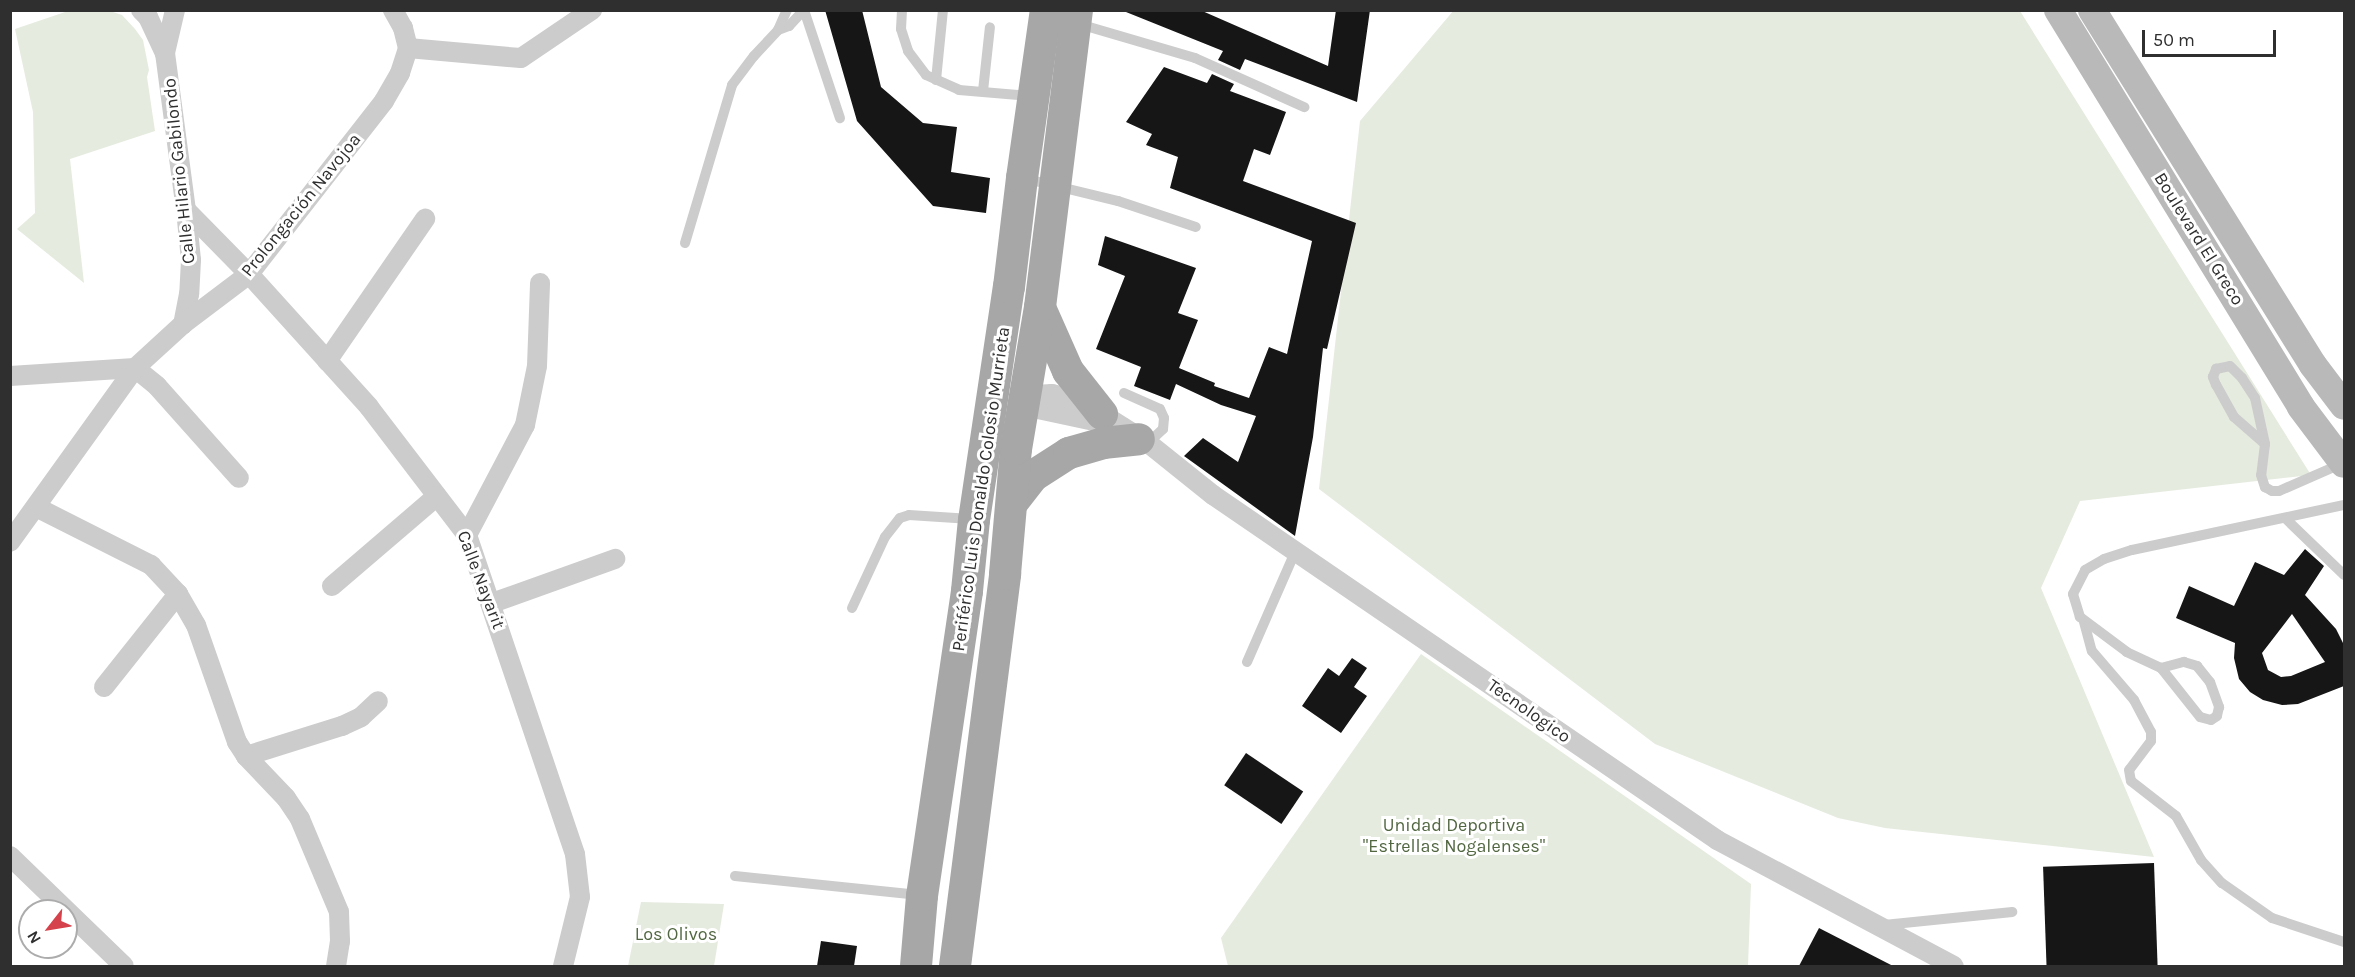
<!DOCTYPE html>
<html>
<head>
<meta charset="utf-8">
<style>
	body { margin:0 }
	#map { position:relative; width:2355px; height:977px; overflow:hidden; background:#fff; font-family:Karla,sans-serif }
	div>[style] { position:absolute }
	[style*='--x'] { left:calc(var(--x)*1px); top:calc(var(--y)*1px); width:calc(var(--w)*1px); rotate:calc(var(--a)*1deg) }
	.green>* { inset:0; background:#e5ebdf }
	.building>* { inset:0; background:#161616; transform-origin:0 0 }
	.service>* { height:10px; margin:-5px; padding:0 5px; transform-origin:5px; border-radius:5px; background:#ccc }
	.minor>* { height:20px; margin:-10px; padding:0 10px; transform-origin:10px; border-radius:10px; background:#ccc }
	.secondary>* { height:28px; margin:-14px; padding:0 14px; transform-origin:14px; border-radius:14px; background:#b9b9b9 }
	.primary>* { height:32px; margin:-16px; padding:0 16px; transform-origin:16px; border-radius:16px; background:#a7a7a7 }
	span { translate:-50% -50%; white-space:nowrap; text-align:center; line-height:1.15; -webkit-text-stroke:6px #fff; paint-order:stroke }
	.street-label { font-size:18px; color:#2f2f2f }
	.park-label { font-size:18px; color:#526741 }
	.frame { position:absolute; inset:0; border:12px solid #2f2f2f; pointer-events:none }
	.north { position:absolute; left:18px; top:899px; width:60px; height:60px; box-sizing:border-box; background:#fff; border:2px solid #acacac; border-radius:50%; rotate:239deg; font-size:16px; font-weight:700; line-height:24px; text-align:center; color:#2f2f2f }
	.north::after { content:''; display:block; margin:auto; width:21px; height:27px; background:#d5424c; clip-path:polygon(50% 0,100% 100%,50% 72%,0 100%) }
	.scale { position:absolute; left:2142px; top:30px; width:134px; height:27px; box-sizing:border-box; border:3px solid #2f2f2f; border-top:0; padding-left:8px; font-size:18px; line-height:21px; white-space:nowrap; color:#2f2f2f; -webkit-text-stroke:4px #fff; paint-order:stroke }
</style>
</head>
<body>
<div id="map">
	<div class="green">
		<i style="clip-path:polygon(1454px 10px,2020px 11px,2311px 475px,2080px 501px,2041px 588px,2154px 857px,1885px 828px,1838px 818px,1655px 744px,1319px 489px,1360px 121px)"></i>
		<i style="clip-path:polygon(68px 11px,110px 11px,122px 15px,135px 29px,143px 40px,149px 70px,147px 77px,155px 131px,70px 159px,84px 283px,17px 229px,35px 213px,33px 112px,15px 29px)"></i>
		<i style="clip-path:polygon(1421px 654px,1751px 884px,1748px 966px,1228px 966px,1221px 938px)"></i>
		<i style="clip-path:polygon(641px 902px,724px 904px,714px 966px,628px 966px)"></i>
	</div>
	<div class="building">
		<i style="clip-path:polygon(825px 10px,862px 10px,881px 87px,923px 123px,957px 127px,951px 172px,990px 178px,986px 213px,933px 206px,857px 121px)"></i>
		<i style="clip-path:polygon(1121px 10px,1200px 10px,1328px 66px,1336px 10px,1370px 10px,1357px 102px,1245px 59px,1240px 70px,1218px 60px,1223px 51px)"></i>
		<i style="clip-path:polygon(1164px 67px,1207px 83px,1212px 74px,1234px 84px,1230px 91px,1286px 112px,1270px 155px,1254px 149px,1243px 181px,1356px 223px,1327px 349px,1323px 348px,1313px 437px,1295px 536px,1184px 456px,1203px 438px,1238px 462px,1256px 416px,1221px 405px,1176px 384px,1170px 400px,1134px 386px,1141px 367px,1096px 349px,1125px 276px,1098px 265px,1105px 236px,1196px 268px,1178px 313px,1198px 320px,1179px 368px,1215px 383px,1214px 386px,1249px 398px,1269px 347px,1287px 354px,1312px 241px,1170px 188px,1178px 157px,1146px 145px,1152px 134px,1126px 122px)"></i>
		<i style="clip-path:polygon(evenodd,2305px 549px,2324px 566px,2305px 595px,2336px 629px,2344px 645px,2344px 686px,2298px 704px,2282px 705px,2263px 700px,2250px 692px,2239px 679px,2234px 658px,2235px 643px,2176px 618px,2189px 586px,2234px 606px,2255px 562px,2284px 575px,2305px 549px,2292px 614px,2325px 662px,2291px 676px,2281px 677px,2268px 670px,2262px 653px,2292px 614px)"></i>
		<i style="clip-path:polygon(1352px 658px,1367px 668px,1354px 687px,1367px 696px,1341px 733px,1302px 706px,1328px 668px,1339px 676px)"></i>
		<i style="left:1246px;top:753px;width:69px;height:39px;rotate:34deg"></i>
		<i style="left:2154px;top:863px;width:103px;height:111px;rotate:88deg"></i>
		<i style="clip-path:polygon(1819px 928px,1893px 966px,1799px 966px)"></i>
		<i style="clip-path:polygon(821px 941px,857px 946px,854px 966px,817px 966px)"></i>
	</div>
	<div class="service">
		<i style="--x:902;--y:10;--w:19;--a:93"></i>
		<i style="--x:901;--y:29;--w:23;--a:72"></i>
		<i style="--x:908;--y:51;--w:30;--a:53"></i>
		<i style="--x:926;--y:75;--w:36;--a:24"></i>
		<i style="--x:959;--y:90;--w:71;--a:4.8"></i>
		<i style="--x:1079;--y:24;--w:121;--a:16.3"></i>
		<i style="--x:1195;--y:58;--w:120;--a:24.2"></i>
		<i style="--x:778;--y:30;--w:12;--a:-20"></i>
		<i style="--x:789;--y:26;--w:22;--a:-47"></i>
		<i style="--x:804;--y:10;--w:114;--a:71.6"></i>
		<i style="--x:936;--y:80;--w:70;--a:-84.3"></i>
		<i style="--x:983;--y:91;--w:64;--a:-83.8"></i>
		<i style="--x:1023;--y:178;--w:98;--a:13.6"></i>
		<i style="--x:1118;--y:201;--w:82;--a:18.4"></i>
		<i style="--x:685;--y:243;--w:165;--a:-73.4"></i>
		<i style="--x:732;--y:85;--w:36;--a:-53"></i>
		<i style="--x:754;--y:56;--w:35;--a:-47"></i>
		<i style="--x:778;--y:30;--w:22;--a:-66"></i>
		<i style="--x:1124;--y:393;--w:39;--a:24"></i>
		<i style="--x:1160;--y:409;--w:10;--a:66"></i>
		<i style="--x:1164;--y:418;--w:11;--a:95"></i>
		<i style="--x:1163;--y:429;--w:21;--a:137"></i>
		<i style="--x:2265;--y:444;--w:41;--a:-138.9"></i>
		<i style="--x:2234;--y:417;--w:37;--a:-119"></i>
		<i style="--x:2216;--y:385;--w:9;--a:-111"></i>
		<i style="--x:2213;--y:377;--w:9;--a:-69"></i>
		<i style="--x:2216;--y:369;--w:14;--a:-12"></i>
		<i style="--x:2230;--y:366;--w:17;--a:45"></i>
		<i style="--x:2242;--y:378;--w:24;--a:57"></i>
		<i style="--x:2255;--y:398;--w:47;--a:77.7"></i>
		<i style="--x:2265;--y:444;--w:31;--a:97"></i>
		<i style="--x:2261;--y:475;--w:13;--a:72"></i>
		<i style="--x:2265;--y:487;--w:8;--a:30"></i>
		<i style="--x:2272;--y:491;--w:7;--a:0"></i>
		<i style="--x:2279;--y:491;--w:70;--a:-23.6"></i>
		<i style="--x:2285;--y:518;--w:82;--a:44"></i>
		<i style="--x:852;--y:608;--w:78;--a:-65.1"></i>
		<i style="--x:885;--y:537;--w:24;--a:-52"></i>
		<i style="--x:900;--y:518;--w:9;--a:-18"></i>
		<i style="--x:909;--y:515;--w:62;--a:3.7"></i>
		<i style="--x:2084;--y:622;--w:30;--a:75"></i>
		<i style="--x:2092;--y:651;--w:65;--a:49.4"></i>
		<i style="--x:2134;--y:700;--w:36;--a:62"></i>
		<i style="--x:2151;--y:732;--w:9;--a:90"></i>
		<i style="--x:2151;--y:741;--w:36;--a:127"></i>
		<i style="--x:2129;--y:770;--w:11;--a:80"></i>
		<i style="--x:2131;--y:781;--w:57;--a:37.9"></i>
		<i style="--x:2176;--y:816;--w:51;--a:60.4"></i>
		<i style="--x:2201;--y:860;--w:31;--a:48"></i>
		<i style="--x:2222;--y:883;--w:61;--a:35"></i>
		<i style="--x:2272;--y:918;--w:76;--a:18.4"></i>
		<i style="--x:1247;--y:662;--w:122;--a:-66.4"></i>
		<i style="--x:2161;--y:668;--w:24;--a:-15"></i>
		<i style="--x:2184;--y:662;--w:14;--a:17"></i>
		<i style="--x:2197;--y:666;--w:21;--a:51"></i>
		<i style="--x:2210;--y:682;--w:27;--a:70"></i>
		<i style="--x:2219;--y:707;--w:9;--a:103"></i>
		<i style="--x:2217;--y:716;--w:7;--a:146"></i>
		<i style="--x:2211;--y:720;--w:11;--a:-165"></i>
		<i style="--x:2200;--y:717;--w:63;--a:-128.5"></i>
		<i style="--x:2161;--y:668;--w:38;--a:-155"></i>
		<i style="--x:2127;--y:652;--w:59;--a:-143.3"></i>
		<i style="--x:2080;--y:617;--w:24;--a:-107"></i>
		<i style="--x:2073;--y:594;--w:27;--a:-63"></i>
		<i style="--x:2085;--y:570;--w:22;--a:-30"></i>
		<i style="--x:2104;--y:559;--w:29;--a:-18"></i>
		<i style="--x:2132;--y:550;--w:217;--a:-12"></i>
		<i style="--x:735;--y:876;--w:185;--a:5.9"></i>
		<i style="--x:1884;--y:925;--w:129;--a:-5.8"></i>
	</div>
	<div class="minor">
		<i style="--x:141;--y:10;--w:10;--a:45"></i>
		<i style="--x:148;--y:17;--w:40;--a:65"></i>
		<i style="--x:175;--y:10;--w:44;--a:103.1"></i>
		<i style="--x:165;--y:53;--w:158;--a:82.4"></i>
		<i style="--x:186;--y:210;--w:50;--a:84.3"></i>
		<i style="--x:191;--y:260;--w:34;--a:93"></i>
		<i style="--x:189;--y:294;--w:31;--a:101"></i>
		<i style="--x:408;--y:48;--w:113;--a:5.1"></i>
		<i style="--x:521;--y:58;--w:86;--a:-34.1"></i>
		<i style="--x:186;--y:210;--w:90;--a:45.5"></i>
		<i style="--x:249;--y:274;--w:179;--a:47.9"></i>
		<i style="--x:369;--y:407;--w:161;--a:52.6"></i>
		<i style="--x:467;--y:535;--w:337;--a:71.3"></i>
		<i style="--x:575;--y:854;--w:43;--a:83.4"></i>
		<i style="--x:580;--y:897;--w:71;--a:103.8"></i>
		<i style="--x:327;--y:361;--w:173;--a:-55.4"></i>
		<i style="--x:10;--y:376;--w:125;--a:-3.7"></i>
		<i style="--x:135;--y:368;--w:28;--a:39"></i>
		<i style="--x:157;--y:386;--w:123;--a:48.3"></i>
		<i style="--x:1122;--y:427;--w:86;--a:-167.9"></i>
		<i style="--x:1038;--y:409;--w:16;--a:-140"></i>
		<i style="--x:1026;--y:399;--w:9;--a:-27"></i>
		<i style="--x:1034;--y:395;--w:18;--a:-3"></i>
		<i style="--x:1052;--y:394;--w:30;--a:15"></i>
		<i style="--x:1081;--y:402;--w:24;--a:30"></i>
		<i style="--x:1102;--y:414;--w:54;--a:32.2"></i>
		<i style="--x:1148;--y:443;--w:83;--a:38.7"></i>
		<i style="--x:1213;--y:495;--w:611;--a:34.39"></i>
		<i style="--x:1717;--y:840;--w:268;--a:28"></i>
		<i style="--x:36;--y:507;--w:129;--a:26.8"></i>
		<i style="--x:151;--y:565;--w:40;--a:47"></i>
		<i style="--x:178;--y:594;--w:36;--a:60"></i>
		<i style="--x:196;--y:625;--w:124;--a:70.7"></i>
		<i style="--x:237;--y:742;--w:17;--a:57"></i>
		<i style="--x:246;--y:756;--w:58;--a:46.4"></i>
		<i style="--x:286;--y:798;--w:25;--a:56"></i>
		<i style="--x:300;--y:819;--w:101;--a:67.2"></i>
		<i style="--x:339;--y:912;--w:29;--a:88"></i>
		<i style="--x:340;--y:941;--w:25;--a:99"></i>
		<i style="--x:467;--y:535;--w:124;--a:-62.2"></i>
		<i style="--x:525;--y:425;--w:60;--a:-78.5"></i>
		<i style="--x:537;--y:366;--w:83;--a:-87.9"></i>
		<i style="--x:10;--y:542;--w:214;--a:-54.3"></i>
		<i style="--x:135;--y:368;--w:65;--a:-42.5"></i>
		<i style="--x:183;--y:324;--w:83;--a:-37.1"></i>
		<i style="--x:249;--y:274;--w:219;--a:-52"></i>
		<i style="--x:384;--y:101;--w:32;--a:-60"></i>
		<i style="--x:400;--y:73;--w:26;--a:-72"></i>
		<i style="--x:408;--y:48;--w:21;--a:-104"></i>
		<i style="--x:403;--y:28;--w:21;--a:-119"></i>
		<i style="--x:332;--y:586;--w:138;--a:-40.6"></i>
		<i style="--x:492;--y:603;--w:131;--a:-19.7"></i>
		<i style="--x:104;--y:687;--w:119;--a:-51.5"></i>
		<i style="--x:246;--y:756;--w:101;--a:-17.4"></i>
		<i style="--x:342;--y:726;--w:21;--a:-25"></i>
		<i style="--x:361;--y:717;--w:23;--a:-43"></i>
		<i style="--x:10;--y:856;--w:158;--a:44"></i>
	</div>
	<div class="secondary">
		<i style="--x:2058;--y:10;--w:465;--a:58.5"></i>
		<i style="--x:2301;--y:407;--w:71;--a:53"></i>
		<i style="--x:2092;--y:10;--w:418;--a:58.1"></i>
		<i style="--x:2313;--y:365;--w:51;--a:52.9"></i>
	</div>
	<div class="primary">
		<i style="--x:1041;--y:310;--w:67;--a:66.1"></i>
		<i style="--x:1068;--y:371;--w:55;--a:51.7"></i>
		<i style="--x:1012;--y:503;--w:34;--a:-52"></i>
		<i style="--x:1033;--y:476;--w:43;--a:-32.6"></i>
		<i style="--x:1069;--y:453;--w:35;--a:-16"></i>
		<i style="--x:1103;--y:443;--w:36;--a:-6"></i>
		<i style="--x:916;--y:966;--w:70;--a:-85.1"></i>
		<i style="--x:922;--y:896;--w:308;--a:-81.6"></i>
		<i style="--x:967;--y:591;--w:71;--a:-84.4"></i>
		<i style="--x:974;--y:520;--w:236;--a:-81.5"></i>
		<i style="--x:1009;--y:287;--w:110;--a:-83.2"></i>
		<i style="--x:1022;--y:178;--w:170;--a:-81.9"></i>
		<i style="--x:955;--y:966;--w:395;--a:-82.7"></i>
		<i style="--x:1005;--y:574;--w:125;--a:-85"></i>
		<i style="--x:1016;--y:449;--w:144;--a:-80.4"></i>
		<i style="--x:1040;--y:307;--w:299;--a:-82.9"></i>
	</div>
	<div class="street-label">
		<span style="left:179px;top:171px;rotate:-96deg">Calle Hilario Gabilondo</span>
		<span style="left:301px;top:205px;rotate:-51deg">Prolongación Navojoa</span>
		<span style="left:2199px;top:239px;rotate:58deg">Boulevard El Greco</span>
		<span style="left:981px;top:489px;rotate:-82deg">Periférico Luis Donaldo Colosio Murrieta</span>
		<span style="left:481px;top:580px;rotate:69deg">Calle Nayarit</span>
		<span style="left:1529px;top:711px;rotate:35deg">Tecnologico</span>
	</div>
	<div class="park-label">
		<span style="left:1454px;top:836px">Unidad Deportiva<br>"Estrellas Nogalenses"</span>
		<span style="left:676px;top:934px">Los Olivos</span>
	</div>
	<div class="frame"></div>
	<div class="north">N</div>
	<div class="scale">50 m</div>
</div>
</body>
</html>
